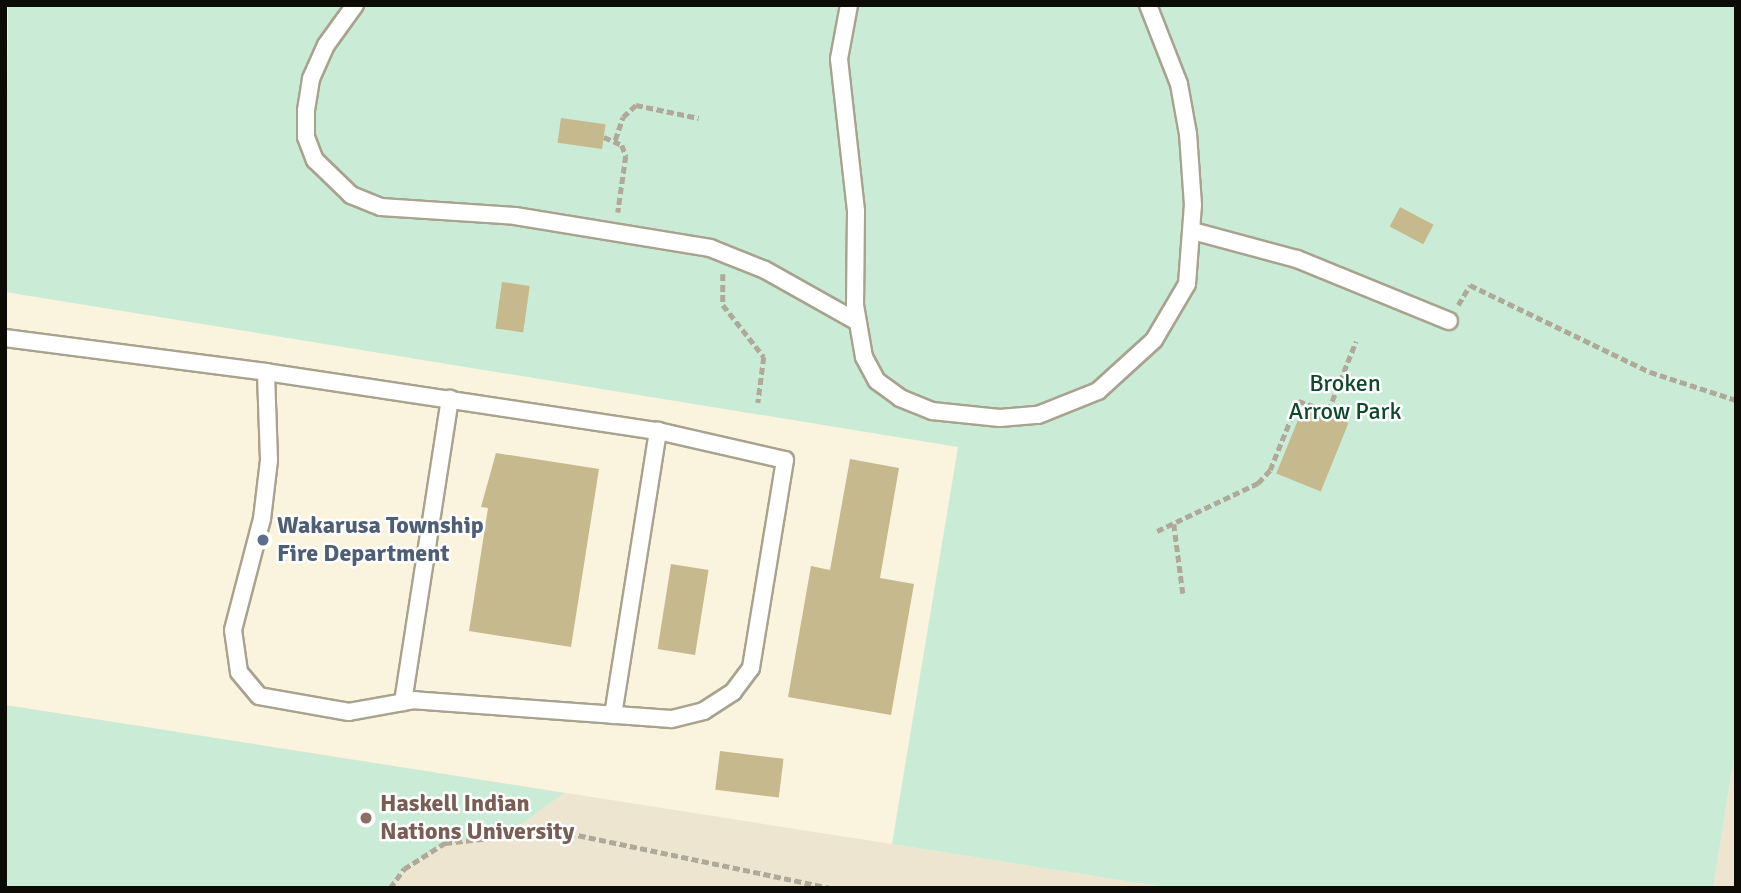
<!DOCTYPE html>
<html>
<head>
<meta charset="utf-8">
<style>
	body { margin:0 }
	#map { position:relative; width:1741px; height:893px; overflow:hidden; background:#faf4de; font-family:Signika,sans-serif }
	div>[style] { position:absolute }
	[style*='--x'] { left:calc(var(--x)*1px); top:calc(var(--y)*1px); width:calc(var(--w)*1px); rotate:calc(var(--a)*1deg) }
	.education>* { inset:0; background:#ede5d0 }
	.green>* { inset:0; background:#caecd7 }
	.building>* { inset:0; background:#c5b98d; transform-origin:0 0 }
	.path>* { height:4.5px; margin-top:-2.25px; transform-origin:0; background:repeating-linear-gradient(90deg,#aea998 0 7px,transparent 0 10.5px) }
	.roads { filter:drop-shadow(2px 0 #a8a28e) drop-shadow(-2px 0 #a8a28e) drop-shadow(0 2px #a8a28e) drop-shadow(0 -2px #a8a28e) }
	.lane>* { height:16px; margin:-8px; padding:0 8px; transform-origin:8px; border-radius:8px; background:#fff }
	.dots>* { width:19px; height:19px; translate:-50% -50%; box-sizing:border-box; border:4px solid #fff; border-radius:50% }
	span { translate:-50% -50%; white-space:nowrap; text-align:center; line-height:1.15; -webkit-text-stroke:5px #fff; paint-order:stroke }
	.park-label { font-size:24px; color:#0f472d }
	.service-label { font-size:24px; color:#4e5e75; font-weight:700 }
	.left { translate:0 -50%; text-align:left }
	.education-label { font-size:24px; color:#785e54; font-weight:700 }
	.frame { position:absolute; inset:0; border:7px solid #0d0b05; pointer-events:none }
</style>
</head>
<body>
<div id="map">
	<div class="education">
		<i style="clip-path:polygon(5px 705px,892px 844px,1170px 888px,5px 888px)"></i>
		<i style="clip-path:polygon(1736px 746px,1736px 888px,1713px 888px)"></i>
	</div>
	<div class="green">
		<i style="clip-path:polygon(8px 5px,1736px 5px,1736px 746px,1713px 888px,1170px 888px,892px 844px,958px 447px,5px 292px)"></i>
		<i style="clip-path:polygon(5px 705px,564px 793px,510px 832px,445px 843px,404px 869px,390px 888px,5px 888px)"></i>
	</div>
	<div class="building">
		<i style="left:561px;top:118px;width:45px;height:25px;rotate:8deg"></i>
		<i style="left:1400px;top:207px;width:38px;height:22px;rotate:28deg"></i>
		<i style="left:502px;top:282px;width:28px;height:47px;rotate:8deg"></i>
		<i style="left:1304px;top:405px;width:48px;height:74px;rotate:22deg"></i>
		<i style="clip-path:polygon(496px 453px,599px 469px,571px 647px,469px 631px,488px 508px,481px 507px)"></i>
		<i style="clip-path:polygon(850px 459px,899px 468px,880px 578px,914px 584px,891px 715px,788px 697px,811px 566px,830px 570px)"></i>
		<i style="left:671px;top:564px;width:38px;height:86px;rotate:9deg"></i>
		<i style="left:720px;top:751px;width:64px;height:39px;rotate:7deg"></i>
	</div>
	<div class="path">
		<i style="--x:604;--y:137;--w:20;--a:24"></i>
		<i style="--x:622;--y:145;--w:12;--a:70"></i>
		<i style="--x:626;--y:156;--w:57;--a:98.1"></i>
		<i style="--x:615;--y:140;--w:24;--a:-71"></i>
		<i style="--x:623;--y:117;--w:18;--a:-43"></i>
		<i style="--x:636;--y:105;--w:64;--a:11.7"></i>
		<i style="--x:723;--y:274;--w:31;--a:90"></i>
		<i style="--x:723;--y:305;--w:66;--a:51.7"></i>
		<i style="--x:764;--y:357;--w:46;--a:97.4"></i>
		<i style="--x:1458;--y:305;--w:23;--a:-59"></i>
		<i style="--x:1470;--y:285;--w:200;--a:25.8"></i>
		<i style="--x:1650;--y:372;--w:90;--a:18"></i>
		<i style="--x:1174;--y:524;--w:70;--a:82.6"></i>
		<i style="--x:1157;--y:531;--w:112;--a:-25.4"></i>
		<i style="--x:1258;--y:483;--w:18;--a:-47"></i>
		<i style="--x:1270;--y:470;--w:74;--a:-67.9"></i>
		<i style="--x:1298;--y:401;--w:32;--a:18"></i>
		<i style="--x:1328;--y:411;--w:75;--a:-68.2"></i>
		<i style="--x:390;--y:888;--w:24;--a:-54"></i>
		<i style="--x:404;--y:869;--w:49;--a:-32.4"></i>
		<i style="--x:445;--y:843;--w:114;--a:-6.1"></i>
		<i style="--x:558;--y:831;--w:278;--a:11.8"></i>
	</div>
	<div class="roads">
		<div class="lane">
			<i style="--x:355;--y:5;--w:49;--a:125.9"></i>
			<i style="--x:326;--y:45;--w:37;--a:114"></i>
			<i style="--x:311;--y:79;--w:32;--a:99"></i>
			<i style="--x:306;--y:111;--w:26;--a:90"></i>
			<i style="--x:306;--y:137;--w:25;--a:69"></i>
			<i style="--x:315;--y:160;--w:50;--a:44.2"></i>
			<i style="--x:351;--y:195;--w:32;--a:22"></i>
			<i style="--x:381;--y:207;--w:134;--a:3.8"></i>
			<i style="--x:515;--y:216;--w:198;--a:9.3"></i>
			<i style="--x:710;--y:248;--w:59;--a:21.8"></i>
			<i style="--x:765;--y:270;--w:104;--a:29.3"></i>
			<i style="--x:849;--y:5;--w:55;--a:100.5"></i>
			<i style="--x:839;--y:59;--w:153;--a:83.6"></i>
			<i style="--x:856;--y:211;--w:94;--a:90.6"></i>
			<i style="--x:855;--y:305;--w:53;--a:80.2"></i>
			<i style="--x:864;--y:357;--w:27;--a:62"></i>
			<i style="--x:877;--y:381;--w:29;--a:36"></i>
			<i style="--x:900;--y:398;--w:35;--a:22"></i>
			<i style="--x:932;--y:411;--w:68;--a:5.9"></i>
			<i style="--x:1000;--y:418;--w:38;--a:-5"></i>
			<i style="--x:1038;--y:415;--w:65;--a:-21.8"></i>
			<i style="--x:1098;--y:391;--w:76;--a:-42.3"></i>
			<i style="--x:1154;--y:340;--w:65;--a:-59.5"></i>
			<i style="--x:1187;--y:284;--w:79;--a:-85.7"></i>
			<i style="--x:1193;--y:205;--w:71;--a:-94"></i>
			<i style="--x:1188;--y:134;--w:51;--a:-100.2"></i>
			<i style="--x:1179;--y:84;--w:85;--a:-111.4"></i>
			<i style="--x:1193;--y:231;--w:108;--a:15.1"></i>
			<i style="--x:1297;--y:259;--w:164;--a:22.2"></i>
			<i style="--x:5;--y:338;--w:263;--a:7.4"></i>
			<i style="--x:266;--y:372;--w:396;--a:8.6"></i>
			<i style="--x:658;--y:431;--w:130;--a:12.9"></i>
			<i style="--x:785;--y:460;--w:211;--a:99.3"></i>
			<i style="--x:751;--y:668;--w:30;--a:127"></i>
			<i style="--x:733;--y:692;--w:35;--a:147"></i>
			<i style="--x:704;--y:711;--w:34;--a:166"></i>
			<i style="--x:671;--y:719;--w:257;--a:-175.8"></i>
			<i style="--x:415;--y:700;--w:67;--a:169.7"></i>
			<i style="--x:349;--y:712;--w:91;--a:-169.9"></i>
			<i style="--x:259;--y:696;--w:31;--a:-130"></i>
			<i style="--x:239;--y:672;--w:42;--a:-98.1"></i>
			<i style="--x:233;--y:630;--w:115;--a:-75.4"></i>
			<i style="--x:262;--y:519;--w:59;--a:-83.2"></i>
			<i style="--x:269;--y:460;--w:88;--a:-92"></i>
			<i style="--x:403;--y:702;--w:307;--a:-81.2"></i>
			<i style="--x:613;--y:715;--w:288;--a:-81"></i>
		</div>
	</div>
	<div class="dots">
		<i style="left:263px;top:540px;background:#5c6f8a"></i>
		<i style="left:366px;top:818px;background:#8d6e63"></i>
	</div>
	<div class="park-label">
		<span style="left:1345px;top:398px">Broken<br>Arrow Park</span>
	</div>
	<div class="service-label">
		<span class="left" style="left:277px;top:540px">Wakarusa Township<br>Fire Department</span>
	</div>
	<div class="education-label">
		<span class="left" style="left:380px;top:818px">Haskell Indian<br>Nations University</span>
	</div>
	<div class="frame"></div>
</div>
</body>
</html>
